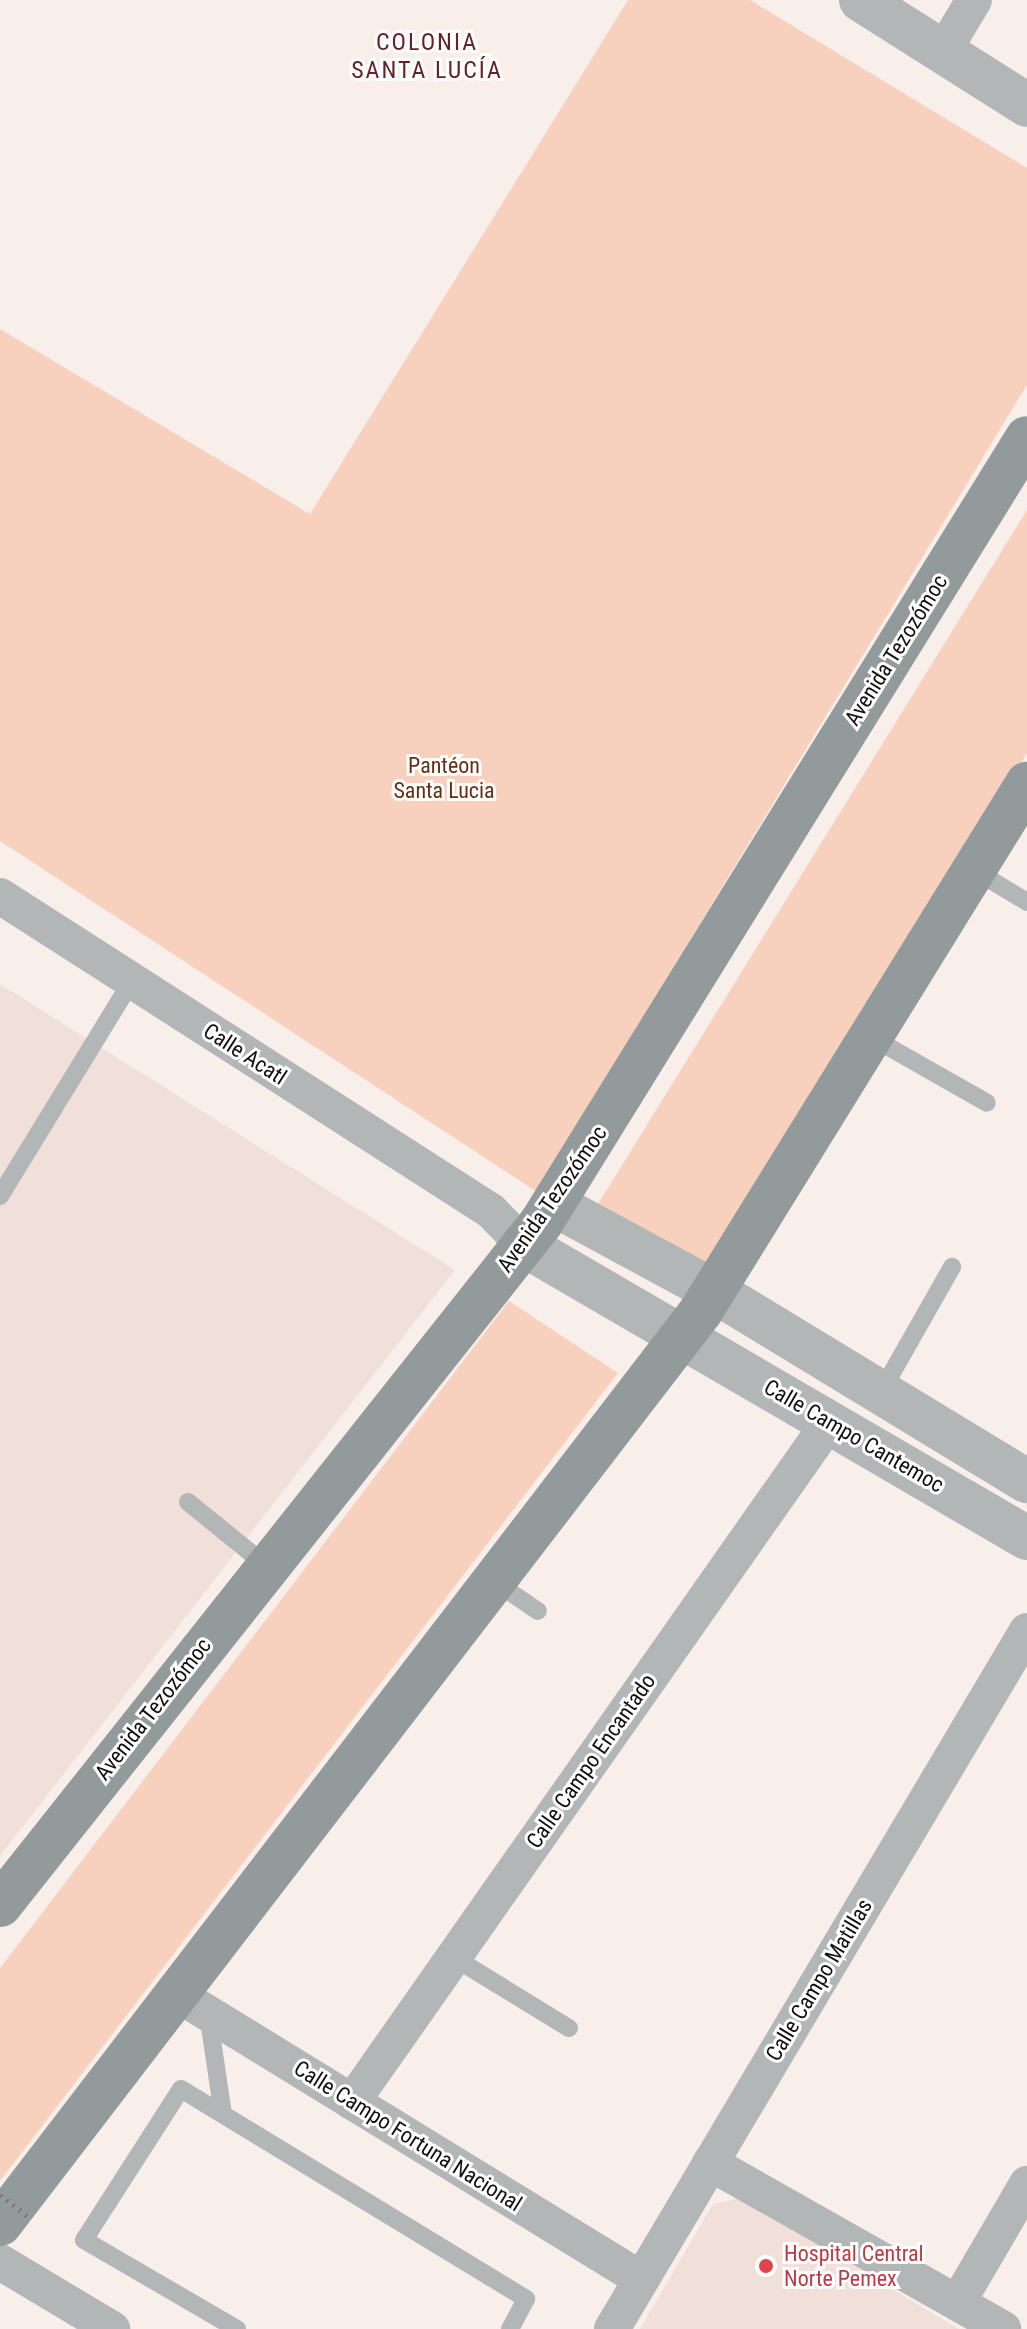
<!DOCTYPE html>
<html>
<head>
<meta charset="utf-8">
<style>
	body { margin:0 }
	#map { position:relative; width:1027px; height:2329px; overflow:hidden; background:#f8efeb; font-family:"Roboto Condensed",sans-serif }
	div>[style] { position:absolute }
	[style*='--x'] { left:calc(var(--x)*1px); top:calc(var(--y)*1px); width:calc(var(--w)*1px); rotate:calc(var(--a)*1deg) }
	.built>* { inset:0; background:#f0e0d9 }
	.green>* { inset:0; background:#f8d0be }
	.service>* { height:18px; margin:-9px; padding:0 9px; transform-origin:9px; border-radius:9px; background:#b2b6b7 }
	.minor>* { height:36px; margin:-18px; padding:0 18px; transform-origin:18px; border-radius:18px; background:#b2b6b7 }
	.tertiary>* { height:44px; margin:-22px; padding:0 22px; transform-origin:22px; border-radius:22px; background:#b2b6b7 }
	.secondary>* { height:44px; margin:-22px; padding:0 22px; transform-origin:22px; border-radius:22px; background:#939a9b }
	.path-bridge>* { height:5px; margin-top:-2.5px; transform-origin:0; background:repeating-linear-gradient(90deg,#7c7674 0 2px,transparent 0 8px) }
	.dots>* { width:22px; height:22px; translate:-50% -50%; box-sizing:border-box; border:4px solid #fff; border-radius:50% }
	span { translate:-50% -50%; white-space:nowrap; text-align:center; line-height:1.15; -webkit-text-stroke:6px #fff; paint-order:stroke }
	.street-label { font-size:22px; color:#120f0e }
	.park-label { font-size:22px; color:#652f13 }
	.health-label { font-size:22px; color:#be3a42 }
	.left { translate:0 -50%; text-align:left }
	.neighbourhood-label { font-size:24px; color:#672129; letter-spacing:2px }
</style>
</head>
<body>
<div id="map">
	<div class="built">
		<i style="clip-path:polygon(0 984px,455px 1270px,0 1856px)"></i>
		<i style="clip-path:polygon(741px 2198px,959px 2329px,640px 2329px,713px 2204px)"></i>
	</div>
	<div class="green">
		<i style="clip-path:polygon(628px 0,750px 0,1027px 168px,1027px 385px,537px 1192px,0 841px,0 329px,310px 514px)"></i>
		<i style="clip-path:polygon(1027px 510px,1027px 753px,709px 1277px,598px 1204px)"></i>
		<i style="clip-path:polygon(509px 1301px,618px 1373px,0 2181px,0 1968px)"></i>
	</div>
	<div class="service">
		<i style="--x:974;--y:870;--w:62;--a:31.1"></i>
		<i style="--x:871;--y:1037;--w:133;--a:29.6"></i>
		<i style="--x:0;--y:1196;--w:252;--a:-58.5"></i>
		<i style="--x:881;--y:1392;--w:144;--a:-60.4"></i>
		<i style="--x:188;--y:1502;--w:102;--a:39"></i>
		<i style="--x:494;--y:1581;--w:53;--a:34.3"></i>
		<i style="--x:453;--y:1957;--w:136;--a:31.5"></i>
		<i style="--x:208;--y:2013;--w:102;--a:81.6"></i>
		<i style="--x:237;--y:2329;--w:177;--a:-149.8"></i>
		<i style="--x:84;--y:2240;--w:179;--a:-57.3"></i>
		<i style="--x:181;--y:2089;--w:404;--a:31.3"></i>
		<i style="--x:526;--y:2299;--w:34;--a:118"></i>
	</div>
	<div class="minor">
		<i style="--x:944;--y:50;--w:58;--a:-59"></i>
		<i style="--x:0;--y:896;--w:583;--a:32.68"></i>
		<i style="--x:491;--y:1211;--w:47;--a:45.9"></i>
		<i style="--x:175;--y:1993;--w:547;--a:31.54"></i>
		<i style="--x:352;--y:2102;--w:832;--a:-54.93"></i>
		<i style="--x:710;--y:2163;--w:337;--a:29.5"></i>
		<i style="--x:0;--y:2262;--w:131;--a:30.9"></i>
		<i style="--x:958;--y:2302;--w:137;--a:-59.7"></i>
		<i style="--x:612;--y:2329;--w:812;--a:-59.27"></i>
	</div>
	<div class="tertiary">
		<i style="--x:861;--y:0;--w:196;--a:32.3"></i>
		<i style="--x:553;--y:1204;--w:183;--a:28.4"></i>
		<i style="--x:714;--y:1291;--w:366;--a:31.3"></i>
		<i style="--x:524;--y:1245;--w:582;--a:30.22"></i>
	</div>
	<div class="secondary">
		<i style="--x:0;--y:1905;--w:871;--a:-51.58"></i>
		<i style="--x:541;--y:1223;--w:923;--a:-58.24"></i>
		<i style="--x:0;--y:2224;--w:1151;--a:-52.48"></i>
		<i style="--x:701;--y:1311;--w:620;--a:-58.26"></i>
	</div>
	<div class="path-bridge">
		<i style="--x:0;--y:2195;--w:34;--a:37"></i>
	</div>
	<div class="dots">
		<i style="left:766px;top:2266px;background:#e0444e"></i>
	</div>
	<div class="street-label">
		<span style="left:896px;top:650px;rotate:-58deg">Avenida Tezozómoc</span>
		<span style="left:245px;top:1054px;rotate:33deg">Calle Acatl</span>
		<span style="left:552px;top:1199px;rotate:-55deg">Avenida Tezozómoc</span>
		<span style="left:854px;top:1436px;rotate:30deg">Calle Campo Cantemoc</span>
		<span style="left:153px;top:1709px;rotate:-52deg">Avenida Tezozómoc</span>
		<span style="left:591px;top:1761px;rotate:-55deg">Calle Campo Encantado</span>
		<span style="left:819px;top:1980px;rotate:-59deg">Calle Campo Matillas</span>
		<span style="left:408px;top:2136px;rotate:32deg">Calle Campo Fortuna Nacional</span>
	</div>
	<div class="park-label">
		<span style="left:444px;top:778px">Pantéon<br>Santa Lucia</span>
	</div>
	<div class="health-label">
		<span class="left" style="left:784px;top:2266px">Hospital Central<br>Norte Pemex</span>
	</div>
	<div class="neighbourhood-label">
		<span style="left:427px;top:57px">COLONIA<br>SANTA LUCÍA</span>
	</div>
</div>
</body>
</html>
